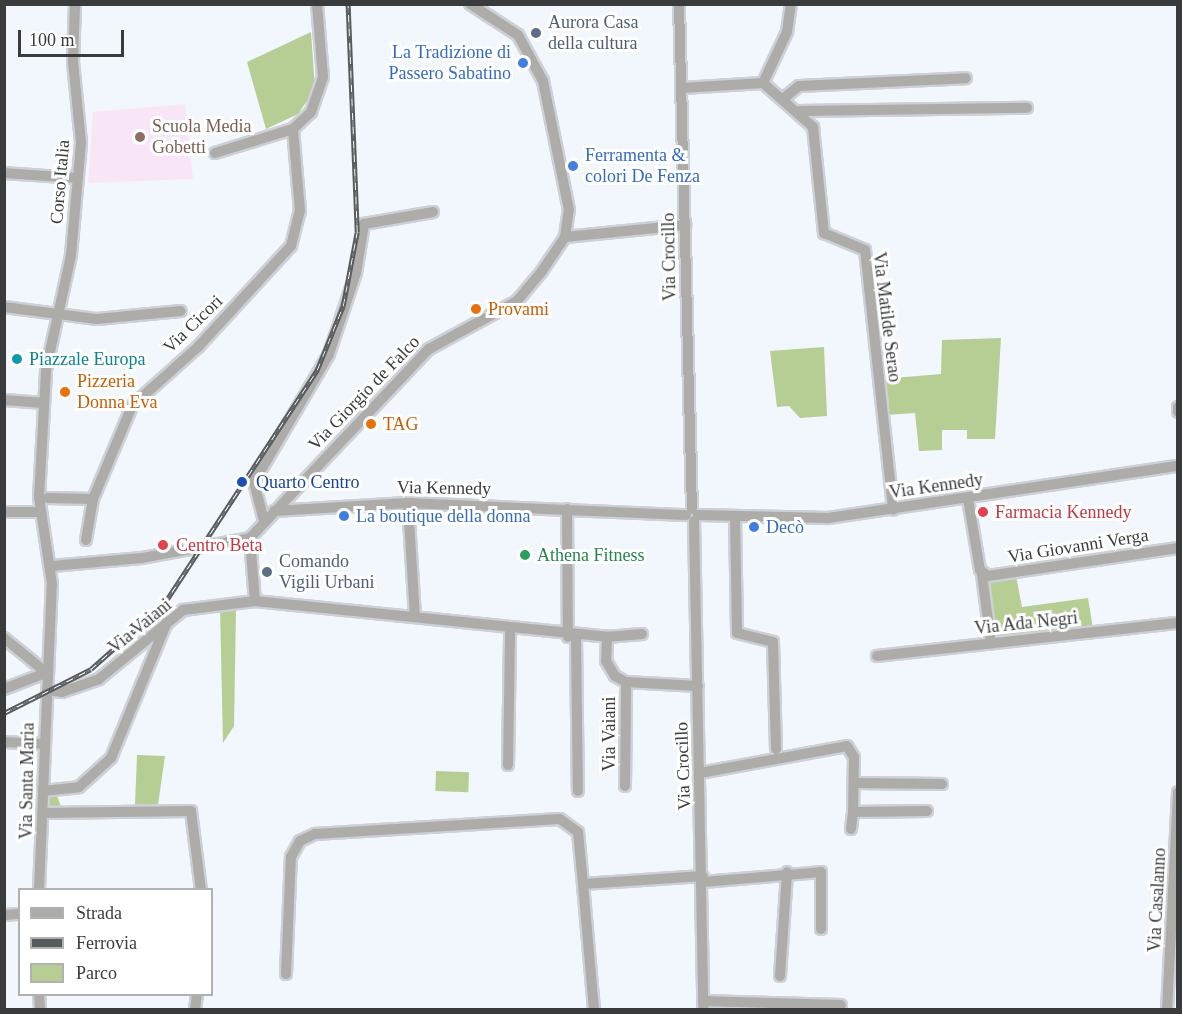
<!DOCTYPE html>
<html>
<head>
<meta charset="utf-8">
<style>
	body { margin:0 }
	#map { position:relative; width:1182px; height:1014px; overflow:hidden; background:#f2f7fd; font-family:Georgia,serif }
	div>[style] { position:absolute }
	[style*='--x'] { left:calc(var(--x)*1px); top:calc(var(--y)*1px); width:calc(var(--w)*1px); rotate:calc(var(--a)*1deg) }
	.education>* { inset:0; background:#f8e6f7 }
	.green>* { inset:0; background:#b6cd94; transform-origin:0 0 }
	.roads { filter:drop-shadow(2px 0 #cdd1d7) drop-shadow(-2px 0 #cdd1d7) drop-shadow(0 2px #cdd1d7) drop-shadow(0 -2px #cdd1d7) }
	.minor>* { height:10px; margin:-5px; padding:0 5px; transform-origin:5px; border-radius:5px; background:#adaca9 }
	.rail>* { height:4.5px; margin-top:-2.25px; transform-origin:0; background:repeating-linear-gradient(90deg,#fff 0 7px,#585b5e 0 14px); box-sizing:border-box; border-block:2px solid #585b5e }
	.dots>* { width:16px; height:16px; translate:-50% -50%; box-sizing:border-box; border:3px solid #fff; border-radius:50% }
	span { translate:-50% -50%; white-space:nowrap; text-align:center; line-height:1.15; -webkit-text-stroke:6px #fff; paint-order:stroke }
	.service-label { font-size:18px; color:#4e5e75 }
	.left { translate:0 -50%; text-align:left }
	.shop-label { font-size:18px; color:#366cbe }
	.right { translate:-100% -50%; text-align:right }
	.education-label { font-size:18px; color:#785e54 }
	.street-label { font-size:18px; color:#393b3d }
	.food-label { font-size:18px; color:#c56008 }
	.culture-label { font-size:18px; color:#0d838f }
	.transit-label { font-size:18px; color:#164399 }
	.health-label { font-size:18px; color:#be3a42 }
	.leisure-label { font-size:18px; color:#27864d }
	.frame { position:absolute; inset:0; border:6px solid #393b3d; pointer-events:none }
	.legend { position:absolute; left:18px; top:888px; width:195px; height:108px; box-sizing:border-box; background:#fff; border:2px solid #b0b1b1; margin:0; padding:8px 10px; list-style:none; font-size:18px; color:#393b3d }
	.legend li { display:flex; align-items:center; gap:12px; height:30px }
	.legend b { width:30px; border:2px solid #b0b1b1 }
	.scale { position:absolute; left:18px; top:30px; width:106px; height:27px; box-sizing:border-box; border:3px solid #393b3d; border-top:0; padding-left:8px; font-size:18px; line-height:21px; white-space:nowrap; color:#393b3d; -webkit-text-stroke:4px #fff; paint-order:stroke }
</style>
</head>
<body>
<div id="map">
	<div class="education">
		<i style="clip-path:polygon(185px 104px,193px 179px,88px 183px,93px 112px)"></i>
	</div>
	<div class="green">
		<i style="clip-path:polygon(311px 32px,315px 89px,298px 114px,266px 129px,247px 62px)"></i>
		<i style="clip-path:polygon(1001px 338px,995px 439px,967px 439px,967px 430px,942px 430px,942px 450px,919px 451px,915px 413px,886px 415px,882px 379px,941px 374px,942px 340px)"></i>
		<i style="clip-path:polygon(824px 347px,827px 416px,800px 418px,789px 406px,777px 407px,770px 351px)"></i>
		<i style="clip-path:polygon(1016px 576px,1022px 607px,1088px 598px,1093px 629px,996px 638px,987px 581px)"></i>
		<i style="clip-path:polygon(220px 608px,236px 609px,234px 726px,223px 743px)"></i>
		<i style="clip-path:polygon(137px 755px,165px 756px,158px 805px,50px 807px,48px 798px,56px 794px,61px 806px,135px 805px)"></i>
		<i style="left:436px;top:771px;width:33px;height:20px;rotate:2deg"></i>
	</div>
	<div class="roads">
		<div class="minor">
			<i style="--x:679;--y:4;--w:505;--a:88.53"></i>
			<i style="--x:763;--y:83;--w:56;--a:-64.8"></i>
			<i style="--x:787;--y:32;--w:28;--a:-82"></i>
			<i style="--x:682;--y:88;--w:81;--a:-3.5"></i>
			<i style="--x:763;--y:83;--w:67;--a:41.3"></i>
			<i style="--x:813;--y:127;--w:107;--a:84.1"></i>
			<i style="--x:824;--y:233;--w:44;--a:22.5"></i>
			<i style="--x:865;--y:250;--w:261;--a:83.8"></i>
			<i style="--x:784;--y:98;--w:19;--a:-39"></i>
			<i style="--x:799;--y:86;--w:167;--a:-2.7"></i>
			<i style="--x:800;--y:111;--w:227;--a:-0.8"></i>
			<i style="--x:215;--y:153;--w:82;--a:-17.1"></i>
			<i style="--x:293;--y:129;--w:25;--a:-43"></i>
			<i style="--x:311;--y:112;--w:37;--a:-71"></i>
			<i style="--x:323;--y:77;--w:73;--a:-94.7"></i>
			<i style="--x:4;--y:173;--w:74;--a:3.9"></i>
			<i style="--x:565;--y:237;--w:121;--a:-5.7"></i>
			<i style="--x:4;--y:307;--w:94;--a:7.4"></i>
			<i style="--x:97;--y:319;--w:84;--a:-5.4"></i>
			<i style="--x:4;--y:400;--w:40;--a:4.3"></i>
			<i style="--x:1178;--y:407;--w:5;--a:90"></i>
			<i style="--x:48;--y:498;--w:45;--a:1.3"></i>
			<i style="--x:968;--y:499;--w:72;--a:80.4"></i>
			<i style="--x:980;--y:570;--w:10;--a:37"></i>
			<i style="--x:988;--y:576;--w:192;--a:-8.4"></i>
			<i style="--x:408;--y:503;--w:114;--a:86.5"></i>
			<i style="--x:567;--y:509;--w:128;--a:89.6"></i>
			<i style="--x:274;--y:511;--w:134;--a:-3.4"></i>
			<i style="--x:408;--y:503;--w:278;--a:2.5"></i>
			<i style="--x:4;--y:512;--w:35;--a:0"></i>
			<i style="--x:698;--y:515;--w:130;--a:1.3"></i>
			<i style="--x:828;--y:518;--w:354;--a:-8.5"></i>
			<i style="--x:735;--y:516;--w:117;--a:89"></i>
			<i style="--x:737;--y:633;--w:37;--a:14"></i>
			<i style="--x:773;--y:642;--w:107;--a:88.4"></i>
			<i style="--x:264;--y:521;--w:40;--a:-104.4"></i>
			<i style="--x:254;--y:482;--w:148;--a:-59.6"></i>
			<i style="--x:329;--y:354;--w:85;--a:-71.6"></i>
			<i style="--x:356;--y:273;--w:50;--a:-80.7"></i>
			<i style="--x:364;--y:224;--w:70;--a:-9.9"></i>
			<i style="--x:694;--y:521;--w:489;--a:88.9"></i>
			<i style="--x:250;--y:538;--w:63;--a:85.5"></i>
			<i style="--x:86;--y:540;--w:42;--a:-80.3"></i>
			<i style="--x:93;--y:499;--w:101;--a:-67.2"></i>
			<i style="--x:132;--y:406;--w:89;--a:-41.8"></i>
			<i style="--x:198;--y:347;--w:137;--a:-47.4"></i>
			<i style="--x:291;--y:246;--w:36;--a:-76"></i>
			<i style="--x:300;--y:211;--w:82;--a:-94.9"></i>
			<i style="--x:52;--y:566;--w:90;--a:-5.1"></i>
			<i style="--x:142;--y:558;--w:110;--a:-10.5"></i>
			<i style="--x:250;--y:538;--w:260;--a:-46.6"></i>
			<i style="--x:429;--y:349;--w:100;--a:-28.6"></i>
			<i style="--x:517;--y:301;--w:39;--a:-50"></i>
			<i style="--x:542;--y:271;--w:41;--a:-55.9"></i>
			<i style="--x:565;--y:237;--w:27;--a:-82"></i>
			<i style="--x:569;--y:210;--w:132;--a:-101.4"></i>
			<i style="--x:543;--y:81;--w:52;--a:-118.5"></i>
			<i style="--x:518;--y:35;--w:57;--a:-147.1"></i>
			<i style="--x:982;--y:574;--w:70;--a:82.6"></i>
			<i style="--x:642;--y:634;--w:35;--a:175"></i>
			<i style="--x:607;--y:637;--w:24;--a:92"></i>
			<i style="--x:606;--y:661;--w:17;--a:59"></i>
			<i style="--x:615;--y:676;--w:13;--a:29"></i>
			<i style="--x:626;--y:682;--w:72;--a:3.2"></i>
			<i style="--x:4;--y:638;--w:57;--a:39.3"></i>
			<i style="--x:576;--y:638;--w:153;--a:89.3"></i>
			<i style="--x:877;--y:656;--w:303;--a:-6.3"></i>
			<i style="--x:4;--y:689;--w:42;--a:-21"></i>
			<i style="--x:47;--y:690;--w:15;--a:8"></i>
			<i style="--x:62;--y:692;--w:39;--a:-19"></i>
			<i style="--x:99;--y:679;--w:109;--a:-39.4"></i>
			<i style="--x:183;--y:610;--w:73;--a:-7.1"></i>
			<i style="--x:255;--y:601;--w:354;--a:5.8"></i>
			<i style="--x:4;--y:742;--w:40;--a:2.9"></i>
			<i style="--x:508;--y:765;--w:134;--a:-89.1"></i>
			<i style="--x:700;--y:773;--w:149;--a:-10.4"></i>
			<i style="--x:847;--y:746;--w:13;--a:58"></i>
			<i style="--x:854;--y:757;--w:55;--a:91"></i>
			<i style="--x:853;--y:812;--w:74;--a:-0.8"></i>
			<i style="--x:854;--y:783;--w:88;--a:0.7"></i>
			<i style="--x:625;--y:786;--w:104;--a:-89.4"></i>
			<i style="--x:43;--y:791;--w:36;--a:-6"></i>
			<i style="--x:79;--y:787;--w:43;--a:-42.2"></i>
			<i style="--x:111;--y:758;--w:147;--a:-67.6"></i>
			<i style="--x:43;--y:813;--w:148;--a:-0.8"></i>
			<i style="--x:191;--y:811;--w:80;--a:82.8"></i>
			<i style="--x:851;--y:829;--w:17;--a:-83"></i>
			<i style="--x:703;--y:882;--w:118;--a:-4.8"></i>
			<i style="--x:821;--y:872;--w:57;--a:90"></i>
			<i style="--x:583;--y:884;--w:126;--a:85"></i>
			<i style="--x:39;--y:890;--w:306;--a:-87.6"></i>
			<i style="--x:52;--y:584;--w:88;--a:-98.5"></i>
			<i style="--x:39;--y:497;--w:127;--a:-86.8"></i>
			<i style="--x:46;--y:370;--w:118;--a:-77.7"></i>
			<i style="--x:71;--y:255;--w:113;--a:-84.9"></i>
			<i style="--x:81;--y:142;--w:80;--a:-95.7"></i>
			<i style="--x:73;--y:62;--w:58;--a:-88"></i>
			<i style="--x:4;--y:915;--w:16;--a:-4"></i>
			<i style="--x:286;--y:974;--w:117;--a:-87.6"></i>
			<i style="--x:291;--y:857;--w:18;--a:-61"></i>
			<i style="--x:300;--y:841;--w:17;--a:-25"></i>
			<i style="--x:315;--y:834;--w:245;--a:-3.5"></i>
			<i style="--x:560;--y:819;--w:22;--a:36"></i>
			<i style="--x:578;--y:832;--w:52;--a:84.5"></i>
			<i style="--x:583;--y:884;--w:120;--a:-3.8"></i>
			<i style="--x:780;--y:976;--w:104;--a:-86.1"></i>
			<i style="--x:39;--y:994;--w:16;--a:86"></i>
			<i style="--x:703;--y:1001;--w:138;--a:1.7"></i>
			<i style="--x:195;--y:1010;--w:16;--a:-83"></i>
			<i style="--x:1167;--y:1010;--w:218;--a:-87.1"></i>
		</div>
	</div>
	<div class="rail">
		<i style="--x:4;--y:713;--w:97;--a:-26.8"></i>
		<i style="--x:91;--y:669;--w:98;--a:-41.7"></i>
		<i style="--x:164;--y:604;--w:280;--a:-56.8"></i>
		<i style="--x:317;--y:370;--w:69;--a:-67.9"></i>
		<i style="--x:343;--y:306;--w:75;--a:-79.3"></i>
		<i style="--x:357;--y:232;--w:228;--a:-92.3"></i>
	</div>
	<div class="dots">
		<i style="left:536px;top:33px;background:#5c6f8a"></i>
		<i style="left:523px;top:63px;background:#3f7fe0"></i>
		<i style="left:140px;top:137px;background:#8d6e63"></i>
		<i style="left:573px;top:166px;background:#3f7fe0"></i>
		<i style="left:476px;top:309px;background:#e8710a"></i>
		<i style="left:17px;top:359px;background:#0f9aa8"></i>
		<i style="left:65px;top:392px;background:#e8710a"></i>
		<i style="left:371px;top:424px;background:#e8710a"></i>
		<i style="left:242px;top:482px;background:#1a4fb4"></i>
		<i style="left:983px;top:512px;background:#e0444e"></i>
		<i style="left:344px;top:516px;background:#3f7fe0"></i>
		<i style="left:754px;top:527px;background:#3f7fe0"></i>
		<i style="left:163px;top:545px;background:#e0444e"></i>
		<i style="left:525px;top:555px;background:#2e9e5b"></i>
		<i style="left:267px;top:572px;background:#5c6f8a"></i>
	</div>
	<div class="service-label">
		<span class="left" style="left:548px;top:33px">Aurora Casa<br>della cultura</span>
		<span class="left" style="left:279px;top:572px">Comando<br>Vigili Urbani</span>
	</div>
	<div class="shop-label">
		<span class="right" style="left:511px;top:63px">La Tradizione di<br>Passero Sabatino</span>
		<span class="left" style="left:585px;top:166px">Ferramenta &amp;<br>colori De Fenza</span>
		<span class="left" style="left:356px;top:516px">La boutique della donna</span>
		<span class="left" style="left:766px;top:527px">Decò</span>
	</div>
	<div class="education-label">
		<span class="left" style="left:152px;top:137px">Scuola Media<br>Gobetti</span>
	</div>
	<div class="street-label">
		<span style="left:60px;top:182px;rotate:-85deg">Corso Italia</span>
		<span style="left:669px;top:257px;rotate:-91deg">Via Crocillo</span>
		<span style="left:887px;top:317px;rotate:83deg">Via Matilde Serao</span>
		<span style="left:193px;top:324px;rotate:-44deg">Via Cicori</span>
		<span style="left:364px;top:393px;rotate:-46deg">Via Giorgio de Falco</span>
		<span style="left:936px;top:486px;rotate:-8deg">Via Kennedy</span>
		<span style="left:444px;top:488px;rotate:1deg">Via Kennedy</span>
		<span style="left:1078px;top:546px;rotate:-9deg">Via Giovanni Verga</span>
		<span style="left:1026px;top:623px;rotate:-6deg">Via Ada Negri</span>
		<span style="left:140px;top:626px;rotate:-39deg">Via Vaiani</span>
		<span style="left:609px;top:734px;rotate:-90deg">Via Vaiani</span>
		<span style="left:683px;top:766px;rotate:-92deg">Via Crocillo</span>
		<span style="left:27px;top:781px;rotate:-89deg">Via Santa Maria</span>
		<span style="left:1157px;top:900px;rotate:-87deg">Via Casalanno</span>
	</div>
	<div class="food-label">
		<span class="left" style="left:488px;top:309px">Provami</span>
		<span class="left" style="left:77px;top:392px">Pizzeria<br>Donna Eva</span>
		<span class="left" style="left:383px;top:424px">TAG</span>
	</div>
	<div class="culture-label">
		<span class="left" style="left:29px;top:359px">Piazzale Europa</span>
	</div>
	<div class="transit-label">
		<span class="left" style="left:256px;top:482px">Quarto Centro</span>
	</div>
	<div class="health-label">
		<span class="left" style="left:995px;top:512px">Farmacia Kennedy</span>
		<span class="left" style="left:176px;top:545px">Centro Beta</span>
	</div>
	<div class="leisure-label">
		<span class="left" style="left:537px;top:555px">Athena Fitness</span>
	</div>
	<div class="frame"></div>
	<ul class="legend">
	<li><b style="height:8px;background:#adaca9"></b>Strada</li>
	<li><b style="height:8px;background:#585b5e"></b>Ferrovia</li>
	<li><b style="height:16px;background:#b6cd94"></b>Parco</li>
	</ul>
	<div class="scale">100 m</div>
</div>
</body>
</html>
